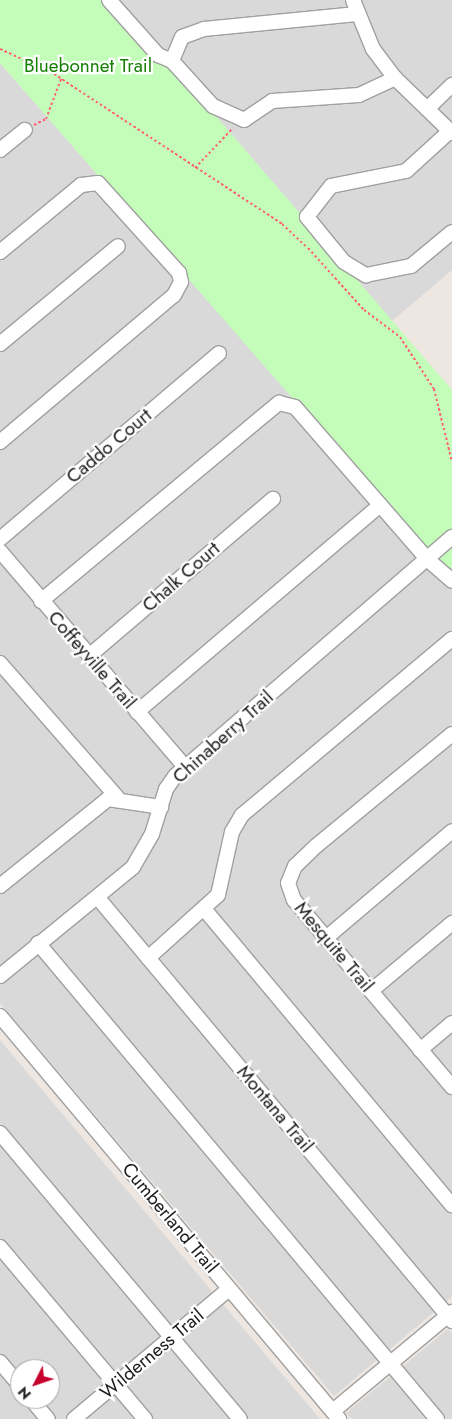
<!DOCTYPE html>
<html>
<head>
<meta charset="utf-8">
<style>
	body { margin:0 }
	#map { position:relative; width:452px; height:1419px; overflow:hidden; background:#eee7e1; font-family:Jost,sans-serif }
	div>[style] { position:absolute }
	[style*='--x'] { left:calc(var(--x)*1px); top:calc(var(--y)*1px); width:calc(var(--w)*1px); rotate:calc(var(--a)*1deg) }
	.residential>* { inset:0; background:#dad9d9 }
	.park>* { inset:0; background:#c3fdb9 }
	.path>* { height:2px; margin-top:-1px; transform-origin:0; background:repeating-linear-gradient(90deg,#ff6175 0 2.5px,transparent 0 5px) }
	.roads { filter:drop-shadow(1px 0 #a0a0a0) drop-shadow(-1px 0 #a0a0a0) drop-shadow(0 1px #a0a0a0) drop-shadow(0 -1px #a0a0a0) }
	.minor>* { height:14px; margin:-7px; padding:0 7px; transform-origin:7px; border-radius:7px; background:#fff }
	span { translate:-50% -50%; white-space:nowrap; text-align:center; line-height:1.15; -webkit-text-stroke:4.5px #fff; paint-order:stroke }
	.park-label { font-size:19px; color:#168004 }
	.street-label { font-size:19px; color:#1c1c1c }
	.north { position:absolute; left:10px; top:1359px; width:50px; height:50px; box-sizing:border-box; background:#fff; border:1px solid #a4a4a4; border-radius:50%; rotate:229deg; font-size:14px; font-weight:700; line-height:20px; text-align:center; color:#1c1c1c }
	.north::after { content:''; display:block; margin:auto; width:18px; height:22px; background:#c8002e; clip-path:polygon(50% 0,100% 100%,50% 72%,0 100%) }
</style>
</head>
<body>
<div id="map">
	<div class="residential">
		<i style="clip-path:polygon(113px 0,452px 0,452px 270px,392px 321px)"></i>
		<i style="clip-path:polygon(0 63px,452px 575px,452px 1297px,334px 1396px,0 1003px)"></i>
		<i style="clip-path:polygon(evenodd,0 1040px,320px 1419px,0 1419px,0 1040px,20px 1369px,50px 1369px,50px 1399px,20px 1399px,20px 1369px)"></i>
		<i style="clip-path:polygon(448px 1329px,452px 1333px,452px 1419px,352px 1419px,346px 1413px)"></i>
	</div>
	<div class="park">
		<i style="clip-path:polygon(0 0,116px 0,452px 390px,452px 574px,321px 431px,0 63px)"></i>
	</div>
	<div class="path">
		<i style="--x:0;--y:49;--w:60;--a:24.8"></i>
		<i style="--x:54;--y:74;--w:273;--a:33.3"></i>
		<i style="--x:282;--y:224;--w:35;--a:43"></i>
		<i style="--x:308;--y:248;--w:84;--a:47.9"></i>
		<i style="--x:364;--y:310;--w:45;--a:36.9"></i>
		<i style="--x:400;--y:337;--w:62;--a:56.8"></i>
		<i style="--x:434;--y:389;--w:75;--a:76.1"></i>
		<i style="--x:34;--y:125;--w:13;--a:-27"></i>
		<i style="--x:46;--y:119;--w:43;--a:-69.4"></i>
		<i style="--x:195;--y:168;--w:55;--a:-46.5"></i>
	</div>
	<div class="roads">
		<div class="minor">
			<i style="--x:109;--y:0;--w:74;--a:48.3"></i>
			<i style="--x:158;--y:55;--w:15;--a:23"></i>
			<i style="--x:353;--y:0;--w:53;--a:67.8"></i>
			<i style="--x:373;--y:49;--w:36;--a:53"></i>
			<i style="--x:395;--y:78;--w:79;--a:44"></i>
			<i style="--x:357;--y:14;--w:154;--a:174.4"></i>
			<i style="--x:204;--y:29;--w:23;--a:160"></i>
			<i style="--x:182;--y:37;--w:26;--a:113"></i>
			<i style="--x:172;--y:61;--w:61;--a:47.7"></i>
			<i style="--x:213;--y:106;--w:34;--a:24"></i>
			<i style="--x:244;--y:120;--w:34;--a:-34"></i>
			<i style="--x:272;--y:101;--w:87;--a:-3.9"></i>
			<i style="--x:359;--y:95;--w:40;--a:-25"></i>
			<i style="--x:427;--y:109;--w:35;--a:-44"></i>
			<i style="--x:450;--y:131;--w:59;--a:137.7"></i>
			<i style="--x:406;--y:171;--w:76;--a:168.7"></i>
			<i style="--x:331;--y:186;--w:39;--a:128"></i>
			<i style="--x:307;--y:217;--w:58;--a:50.6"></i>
			<i style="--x:344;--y:262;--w:26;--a:31"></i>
			<i style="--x:366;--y:275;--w:46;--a:-11.3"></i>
			<i style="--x:411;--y:266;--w:53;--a:-39.7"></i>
			<i style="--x:0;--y:150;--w:32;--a:-39"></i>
			<i style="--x:0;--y:252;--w:105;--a:-39.6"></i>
			<i style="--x:81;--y:185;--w:17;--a:-7"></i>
			<i style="--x:98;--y:183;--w:121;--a:48"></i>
			<i style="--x:179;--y:273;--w:9;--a:77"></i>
			<i style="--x:181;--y:282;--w:15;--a:118"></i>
			<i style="--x:174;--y:295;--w:228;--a:139.8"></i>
			<i style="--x:0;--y:344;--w:153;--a:-39.7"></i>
			<i style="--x:0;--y:539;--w:287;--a:-40.3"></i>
			<i style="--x:0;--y:551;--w:284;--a:49.4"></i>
			<i style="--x:41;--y:601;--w:310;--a:-39.8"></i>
			<i style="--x:279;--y:403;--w:16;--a:14"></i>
			<i style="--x:295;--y:407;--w:201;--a:49"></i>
			<i style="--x:427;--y:559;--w:33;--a:41"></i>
			<i style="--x:89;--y:656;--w:242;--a:-40.5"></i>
			<i style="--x:0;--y:663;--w:178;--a:48.9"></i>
			<i style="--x:137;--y:712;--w:319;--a:-40.4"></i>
			<i style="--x:452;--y:734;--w:176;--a:140.5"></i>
			<i style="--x:316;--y:846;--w:29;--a:136"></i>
			<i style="--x:295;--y:866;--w:18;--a:112"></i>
			<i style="--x:288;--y:883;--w:18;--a:71"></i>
			<i style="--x:294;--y:900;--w:245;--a:49.8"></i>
			<i style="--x:0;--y:886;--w:139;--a:-38.9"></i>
			<i style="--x:108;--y:799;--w:54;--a:8.6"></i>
			<i style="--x:98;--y:898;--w:552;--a:50.07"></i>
			<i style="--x:205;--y:910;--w:385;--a:50.1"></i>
			<i style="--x:326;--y:938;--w:165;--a:-40.3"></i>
			<i style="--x:38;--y:943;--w:621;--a:50.03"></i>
			<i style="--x:148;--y:958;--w:94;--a:-42"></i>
			<i style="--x:218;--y:895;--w:65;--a:-77.5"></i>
			<i style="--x:232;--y:832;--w:20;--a:-60"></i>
			<i style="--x:242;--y:815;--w:274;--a:-40"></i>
			<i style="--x:0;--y:976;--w:172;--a:-39.3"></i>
			<i style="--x:133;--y:867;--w:38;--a:-60"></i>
			<i style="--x:152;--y:834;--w:47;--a:-72.7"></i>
			<i style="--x:166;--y:789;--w:16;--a:-55"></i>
			<i style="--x:175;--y:776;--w:366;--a:-40.8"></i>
			<i style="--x:371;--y:991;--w:106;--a:-40"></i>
			<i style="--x:0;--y:1016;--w:527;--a:49.93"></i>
			<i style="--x:420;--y:1050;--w:42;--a:-40.2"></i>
			<i style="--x:0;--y:1133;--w:373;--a:50"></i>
			<i style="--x:0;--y:1247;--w:225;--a:49.9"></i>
			<i style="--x:0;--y:1362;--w:31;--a:50"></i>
			<i style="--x:31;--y:1399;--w:26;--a:50"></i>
			<i style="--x:333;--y:1411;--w:155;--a:-39.8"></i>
			<i style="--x:74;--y:1419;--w:202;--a:-40"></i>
		</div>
	</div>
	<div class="park-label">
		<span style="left:88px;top:66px">Bluebonnet Trail</span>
	</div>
	<div class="street-label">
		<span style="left:109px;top:446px;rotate:-40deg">Caddo Court</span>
		<span style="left:181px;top:577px;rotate:-41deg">Chalk Court</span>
		<span style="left:92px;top:660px;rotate:49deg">Coffeyville Trail</span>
		<span style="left:223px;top:737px;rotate:-42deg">Chinaberry Trail</span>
		<span style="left:334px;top:947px;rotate:50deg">Mesquite Trail</span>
		<span style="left:275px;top:1109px;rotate:50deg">Montana Trail</span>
		<span style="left:170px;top:1218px;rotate:50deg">Cumberland Trail</span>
		<span style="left:152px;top:1354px;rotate:-40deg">Wilderness Trail</span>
	</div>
	<div class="north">N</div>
</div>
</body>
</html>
